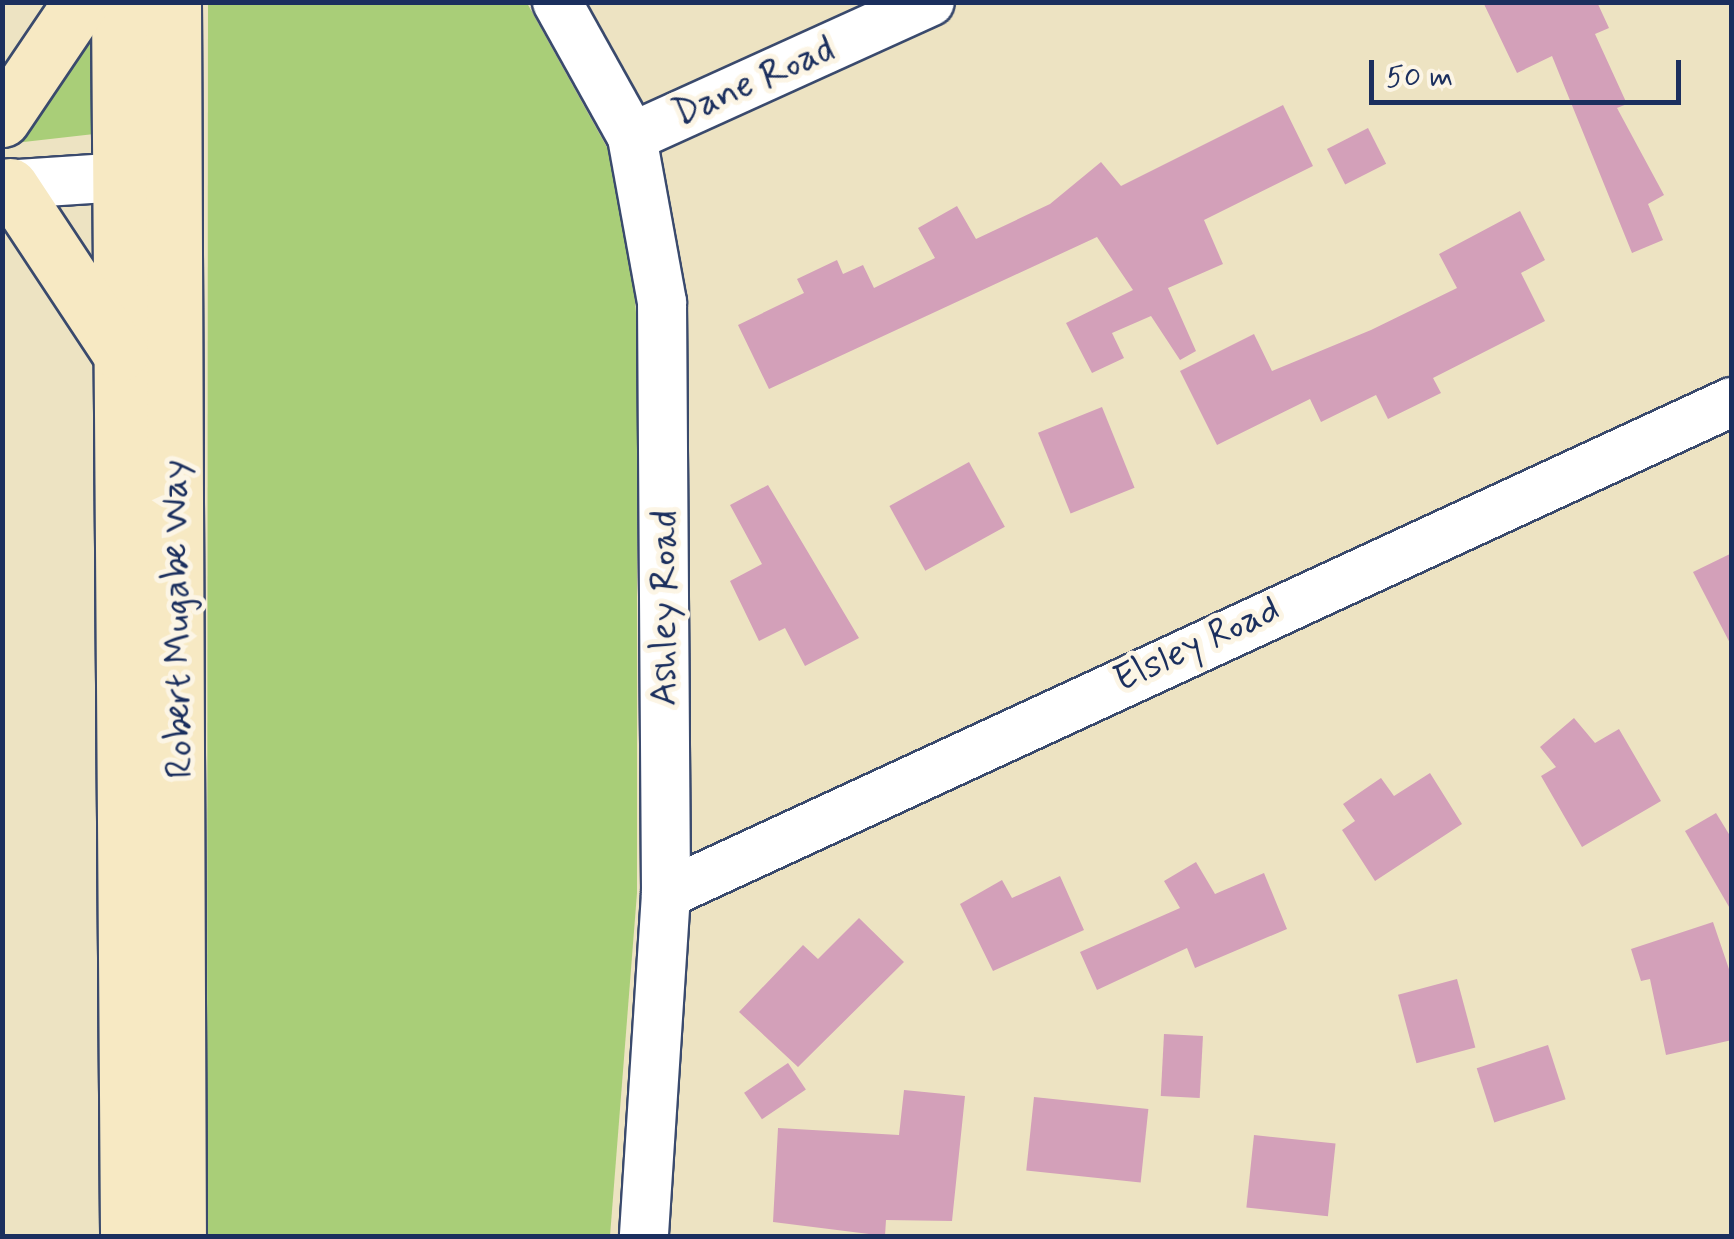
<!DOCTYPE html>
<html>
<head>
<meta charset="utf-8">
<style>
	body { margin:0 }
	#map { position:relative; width:1734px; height:1239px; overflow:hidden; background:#ede3c2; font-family:Mynerve,sans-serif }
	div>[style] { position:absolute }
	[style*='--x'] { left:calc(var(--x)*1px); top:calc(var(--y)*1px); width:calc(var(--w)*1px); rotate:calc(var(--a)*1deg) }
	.green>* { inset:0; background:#a9ce78 }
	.building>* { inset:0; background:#d3a0b9; transform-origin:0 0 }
	.roads { filter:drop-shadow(2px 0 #3a4a6d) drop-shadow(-2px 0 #3a4a6d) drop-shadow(0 2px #3a4a6d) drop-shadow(0 -2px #3a4a6d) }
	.street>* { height:48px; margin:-24px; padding:0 24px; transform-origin:24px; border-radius:24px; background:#fff }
	.secondary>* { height:55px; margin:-27.5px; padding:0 27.5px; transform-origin:27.5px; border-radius:27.5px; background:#f7e9c3 }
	span { translate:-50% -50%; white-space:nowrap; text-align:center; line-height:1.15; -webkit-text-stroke:10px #fcf5e5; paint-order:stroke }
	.street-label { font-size:38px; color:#1b2f5e }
	.frame { position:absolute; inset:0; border:5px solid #1b2f5e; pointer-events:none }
	.scale { position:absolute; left:1369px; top:60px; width:312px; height:45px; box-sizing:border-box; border:5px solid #1b2f5e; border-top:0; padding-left:12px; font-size:30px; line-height:35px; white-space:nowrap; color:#1b2f5e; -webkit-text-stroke:8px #fcf5e5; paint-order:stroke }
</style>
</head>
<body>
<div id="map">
	<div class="green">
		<i style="clip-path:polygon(95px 3px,103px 133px,6px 144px)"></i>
		<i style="clip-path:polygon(208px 3px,527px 3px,609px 151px,629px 228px,637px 325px,637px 893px,610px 1236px,207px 1236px)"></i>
	</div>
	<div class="building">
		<i style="clip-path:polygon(1483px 2px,1597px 2px,1609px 28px,1595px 34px,1627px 104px,1617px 108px,1664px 195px,1648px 204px,1663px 240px,1632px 253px,1552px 56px,1517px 73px)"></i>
		<i style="clip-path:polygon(1283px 105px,1313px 166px,1204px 220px,1223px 264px,1168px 288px,1196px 351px,1180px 360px,1151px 316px,1112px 333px,1124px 358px,1092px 373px,1066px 323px,1133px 290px,1097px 237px,769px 389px,738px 325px,804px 293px,797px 279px,837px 260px,843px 274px,863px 265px,874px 288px,935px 258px,918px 228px,957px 206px,976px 239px,1050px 204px,1101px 162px,1121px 186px)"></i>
		<i style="left:1368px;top:128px;width:40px;height:46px;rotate:63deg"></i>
		<i style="clip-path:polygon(1520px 211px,1545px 260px,1521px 273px,1545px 321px,1433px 378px,1441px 393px,1388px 419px,1376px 395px,1321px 422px,1310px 399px,1217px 445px,1180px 371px,1254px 334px,1272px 371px,1371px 330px,1457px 288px,1439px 254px)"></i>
		<i style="left:1102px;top:407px;width:87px;height:69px;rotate:68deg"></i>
		<i style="left:969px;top:462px;width:74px;height:91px;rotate:61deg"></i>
		<i style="clip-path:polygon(768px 485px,859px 638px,805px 666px,785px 628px,759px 641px,730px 581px,762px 564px,730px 505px)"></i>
		<i style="clip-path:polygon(1732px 553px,1732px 647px,1693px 572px)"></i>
		<i style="clip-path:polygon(1574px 718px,1595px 743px,1619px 729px,1661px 801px,1582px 847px,1541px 776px,1556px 767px,1540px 747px)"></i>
		<i style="clip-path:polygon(1430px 773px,1462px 824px,1375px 881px,1342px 830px,1355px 821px,1343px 804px,1381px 778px,1394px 796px)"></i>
		<i style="clip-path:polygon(1716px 813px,1732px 839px,1732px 912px,1685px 831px)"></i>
		<i style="clip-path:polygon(1196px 862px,1215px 894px,1264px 873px,1287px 929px,1195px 968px,1187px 948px,1097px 990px,1080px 952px,1180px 908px,1164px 881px)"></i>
		<i style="clip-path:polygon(1060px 876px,1084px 930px,993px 971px,960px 904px,1002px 880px,1012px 898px)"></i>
		<i style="clip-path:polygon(859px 918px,904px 962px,798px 1067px,739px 1012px,803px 945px,818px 959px)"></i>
		<i style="clip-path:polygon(1713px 922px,1732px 978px,1732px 1040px,1666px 1055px,1650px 979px,1641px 981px,1631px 949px)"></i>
		<i style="left:1457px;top:979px;width:71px;height:61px;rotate:75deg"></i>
		<i style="left:1164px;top:1034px;width:39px;height:62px;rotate:3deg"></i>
		<i style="left:1548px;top:1045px;width:57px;height:75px;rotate:72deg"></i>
		<i style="left:788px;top:1063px;width:32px;height:53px;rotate:56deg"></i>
		<i style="clip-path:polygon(904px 1090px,965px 1096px,952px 1221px,886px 1220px,885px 1236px,773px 1222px,778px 1128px,899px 1135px)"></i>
		<i style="left:1034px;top:1097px;width:115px;height:74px;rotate:6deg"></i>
		<i style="left:1254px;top:1135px;width:82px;height:73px;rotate:6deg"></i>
	</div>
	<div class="roads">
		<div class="street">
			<i style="--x:557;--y:2;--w:154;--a:60.9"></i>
			<i style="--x:632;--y:137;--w:168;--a:79.7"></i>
			<i style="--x:662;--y:302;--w:592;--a:89.61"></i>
			<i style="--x:666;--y:894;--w:343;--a:93.7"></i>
			<i style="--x:632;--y:137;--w:327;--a:-24.4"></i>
			<i style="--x:2;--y:185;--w:121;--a:-3.8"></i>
			<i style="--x:666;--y:894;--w:1174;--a:-24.78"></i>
		</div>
		<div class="secondary">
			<i style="--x:119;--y:2;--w:1234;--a:89.58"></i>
			<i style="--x:173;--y:2;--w:1234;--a:89.77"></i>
			<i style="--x:2;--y:119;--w:141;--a:-56"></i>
			<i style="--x:10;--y:186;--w:200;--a:56.6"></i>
		</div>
	</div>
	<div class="street-label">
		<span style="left:754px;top:82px;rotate:-24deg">Dane Road</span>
		<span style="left:665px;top:608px;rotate:-90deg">Ashley Road</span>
		<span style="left:178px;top:619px;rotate:-91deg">Robert Mugabe Way</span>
		<span style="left:1197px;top:645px;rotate:-25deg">Elsley Road</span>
	</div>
	<div class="frame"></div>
	<div class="scale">50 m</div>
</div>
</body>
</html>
